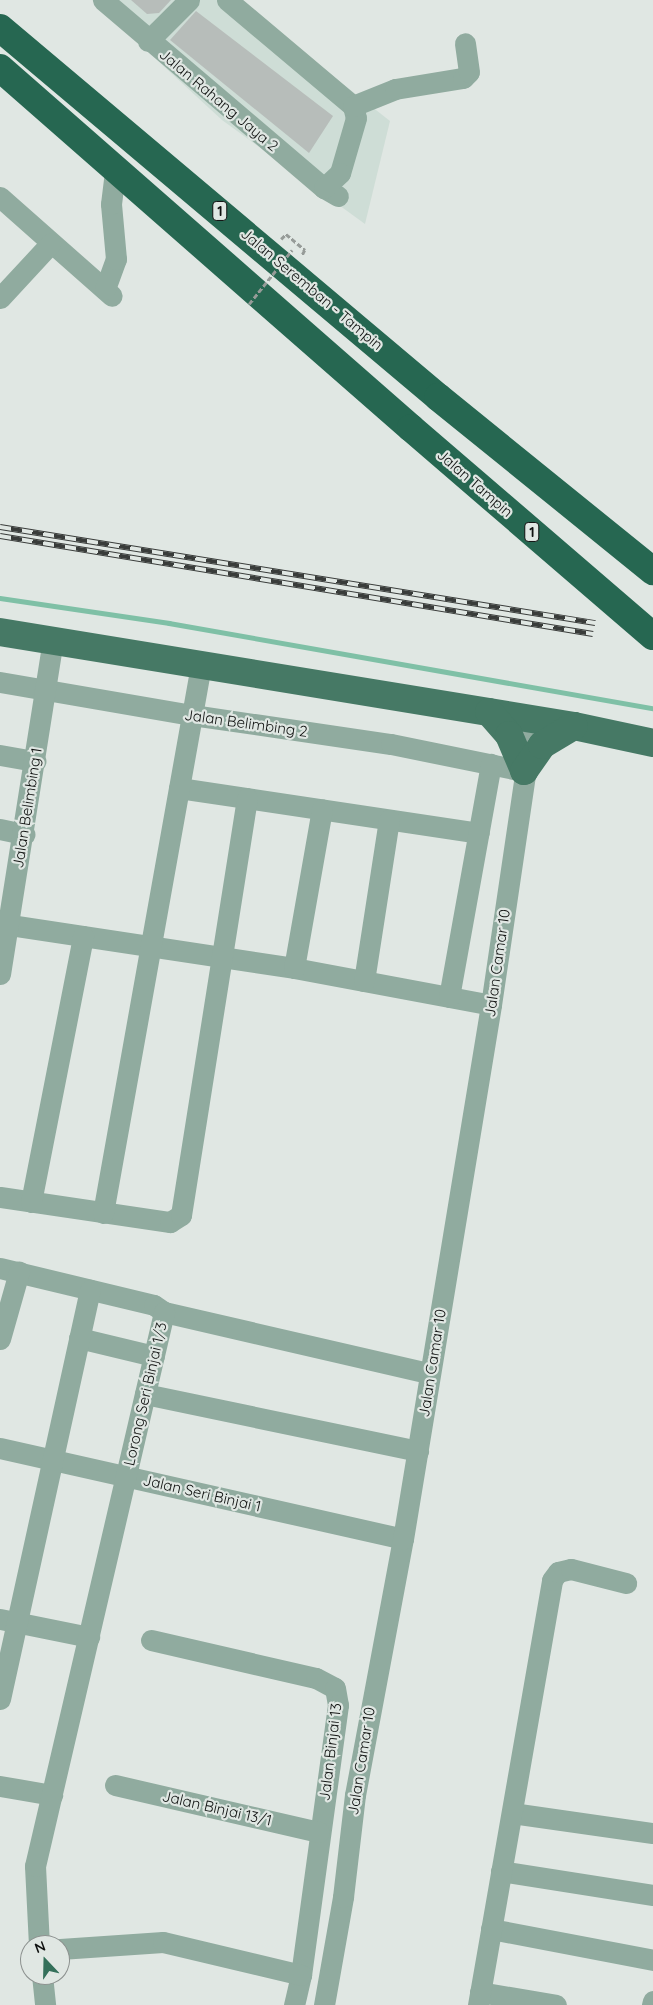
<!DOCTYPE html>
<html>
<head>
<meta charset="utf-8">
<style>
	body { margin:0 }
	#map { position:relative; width:653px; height:2005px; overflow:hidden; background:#e0e7e3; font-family:Quicksand,sans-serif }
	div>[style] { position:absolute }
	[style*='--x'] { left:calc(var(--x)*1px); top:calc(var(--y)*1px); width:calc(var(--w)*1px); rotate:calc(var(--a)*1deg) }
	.built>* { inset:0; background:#ceddd6 }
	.stream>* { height:4.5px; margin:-2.25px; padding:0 2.25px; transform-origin:2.25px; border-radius:2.25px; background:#7fc0a6 }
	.building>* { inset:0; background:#b7bdba }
	.path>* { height:2.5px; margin-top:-1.25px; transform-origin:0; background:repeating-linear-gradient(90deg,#969b98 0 5px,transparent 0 7.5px) }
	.minor>* { height:21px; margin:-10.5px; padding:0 10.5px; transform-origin:10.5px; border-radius:10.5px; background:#90ab9f }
	.major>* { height:28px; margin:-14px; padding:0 14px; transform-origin:14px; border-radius:14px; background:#467965 }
	.highway>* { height:28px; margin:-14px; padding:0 14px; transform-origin:14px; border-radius:14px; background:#266751 }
	.rail>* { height:5.5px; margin-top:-2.75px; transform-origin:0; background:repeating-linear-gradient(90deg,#e0e7e3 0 11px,#393c3a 0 22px); box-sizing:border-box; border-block:1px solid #393c3a }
	.path-bridge>* { height:2.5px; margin-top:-1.25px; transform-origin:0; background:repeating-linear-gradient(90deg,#969b98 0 5px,transparent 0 7.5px) }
	.highway-bridge>* { height:28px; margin:-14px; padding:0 14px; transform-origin:14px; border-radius:14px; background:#266751 }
	span { translate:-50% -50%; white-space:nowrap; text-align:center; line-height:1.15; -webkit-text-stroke:4.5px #e0e7e3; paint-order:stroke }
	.shield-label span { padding:1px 4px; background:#e0e7e3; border:1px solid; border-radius:4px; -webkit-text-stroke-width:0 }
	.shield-label { font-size:14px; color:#0f1110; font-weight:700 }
	.street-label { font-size:15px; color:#0f1110 }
	.north { position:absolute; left:20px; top:1935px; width:50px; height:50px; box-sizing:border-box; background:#e0e7e3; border:1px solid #8c918f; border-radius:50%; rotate:339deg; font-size:14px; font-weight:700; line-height:20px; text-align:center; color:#0f1110 }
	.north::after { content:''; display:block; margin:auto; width:18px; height:22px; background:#34705a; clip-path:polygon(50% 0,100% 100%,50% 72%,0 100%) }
</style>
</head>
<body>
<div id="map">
	<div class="built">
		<i style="clip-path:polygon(92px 0,236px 0,390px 121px,365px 224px,222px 120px)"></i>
	</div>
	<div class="stream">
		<i style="--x:0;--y:598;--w:171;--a:8.4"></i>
		<i style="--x:169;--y:623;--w:491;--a:10"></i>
	</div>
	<div class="building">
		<i style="clip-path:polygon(131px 0,171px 0,159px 13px,147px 14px)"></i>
		<i style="clip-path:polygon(196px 11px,333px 116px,309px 153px,170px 40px)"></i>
	</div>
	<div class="path">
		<i style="--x:281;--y:239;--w:7;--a:-45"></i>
		<i style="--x:286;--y:234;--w:25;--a:40"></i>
		<i style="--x:305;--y:250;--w:7;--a:117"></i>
	</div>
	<div class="minor">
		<i style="--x:103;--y:0;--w:290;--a:40.4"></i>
		<i style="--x:324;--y:188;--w:16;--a:30"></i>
		<i style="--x:227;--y:0;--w:165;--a:40.1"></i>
		<i style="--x:353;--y:106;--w:12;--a:76"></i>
		<i style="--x:356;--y:118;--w:57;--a:106.2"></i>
		<i style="--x:340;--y:173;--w:22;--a:137"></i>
		<i style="--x:148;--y:41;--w:58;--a:-45"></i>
		<i style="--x:353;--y:106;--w:45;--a:-22"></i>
		<i style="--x:395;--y:89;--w:69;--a:-9.2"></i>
		<i style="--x:463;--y:78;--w:8;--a:-45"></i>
		<i style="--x:469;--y:72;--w:29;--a:-98"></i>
		<i style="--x:0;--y:197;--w:149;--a:41.5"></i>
		<i style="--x:105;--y:289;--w:32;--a:-70"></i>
		<i style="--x:116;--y:259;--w:55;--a:-95.2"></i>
		<i style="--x:111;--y:204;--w:33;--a:-83"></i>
		<i style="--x:0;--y:298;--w:74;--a:-47.2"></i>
		<i style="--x:0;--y:682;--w:195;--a:9.8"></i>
		<i style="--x:192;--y:715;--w:201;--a:8.3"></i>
		<i style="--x:391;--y:744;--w:136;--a:11.5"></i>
		<i style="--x:0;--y:755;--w:36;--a:10"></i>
		<i style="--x:179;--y:788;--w:303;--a:8.5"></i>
		<i style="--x:0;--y:829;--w:25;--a:12"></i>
		<i style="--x:10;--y:925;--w:287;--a:8.6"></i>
		<i style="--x:294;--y:968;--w:200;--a:10.6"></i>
		<i style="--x:294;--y:968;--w:161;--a:-80"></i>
		<i style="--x:0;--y:974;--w:338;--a:-81"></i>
		<i style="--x:364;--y:981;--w:163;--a:-81.2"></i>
		<i style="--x:449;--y:997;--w:237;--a:-79.8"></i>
		<i style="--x:0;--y:1197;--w:172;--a:8.4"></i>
		<i style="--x:170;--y:1222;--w:13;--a:-32"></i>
		<i style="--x:181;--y:1215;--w:422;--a:-81"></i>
		<i style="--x:31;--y:1202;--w:271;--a:-78.9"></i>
		<i style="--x:103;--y:1213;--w:557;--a:-79.86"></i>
		<i style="--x:0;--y:1268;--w:158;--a:13.5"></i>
		<i style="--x:154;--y:1305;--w:12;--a:35"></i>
		<i style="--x:164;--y:1312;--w:272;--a:13"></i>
		<i style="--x:79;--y:1338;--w:77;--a:13.5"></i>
		<i style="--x:0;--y:1339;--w:70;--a:-74.2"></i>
		<i style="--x:145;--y:1394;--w:279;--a:11.8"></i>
		<i style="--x:0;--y:1448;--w:413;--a:12.7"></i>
		<i style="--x:0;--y:1619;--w:91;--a:11.4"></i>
		<i style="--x:151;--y:1640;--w:169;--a:13"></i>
		<i style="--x:316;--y:1678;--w:21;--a:28"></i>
		<i style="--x:335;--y:1688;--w:17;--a:80"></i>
		<i style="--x:338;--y:1705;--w:273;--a:97.8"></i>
		<i style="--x:301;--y:1975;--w:31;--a:103"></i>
		<i style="--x:0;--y:1699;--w:419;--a:-77.6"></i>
		<i style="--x:115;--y:1785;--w:209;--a:13"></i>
		<i style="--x:0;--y:1786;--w:53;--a:9.8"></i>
		<i style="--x:512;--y:1813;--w:142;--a:8.1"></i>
		<i style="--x:501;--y:1871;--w:154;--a:9"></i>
		<i style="--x:491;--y:1929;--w:165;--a:10.8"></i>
		<i style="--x:39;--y:1945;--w:79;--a:-92.9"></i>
		<i style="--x:35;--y:1866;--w:569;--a:-76.89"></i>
		<i style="--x:60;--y:1949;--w:103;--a:-3.9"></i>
		<i style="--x:163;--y:1942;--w:142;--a:13.4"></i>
		<i style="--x:42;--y:1975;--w:30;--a:84"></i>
		<i style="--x:480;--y:1992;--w:77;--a:9.7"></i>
		<i style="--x:324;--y:2005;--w:110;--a:-80"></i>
		<i style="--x:343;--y:1897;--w:103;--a:-83.3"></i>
		<i style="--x:355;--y:1795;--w:260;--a:-79.4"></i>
		<i style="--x:403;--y:1539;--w:541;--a:-80.64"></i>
		<i style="--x:491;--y:1005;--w:289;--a:-81.6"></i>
		<i style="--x:478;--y:2005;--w:431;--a:-80.1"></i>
		<i style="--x:552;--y:1580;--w:10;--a:-53"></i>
		<i style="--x:558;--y:1572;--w:13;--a:-13"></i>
		<i style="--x:571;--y:1569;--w:57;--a:14.3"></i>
		<i style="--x:652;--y:2005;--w:4;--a:-76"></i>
	</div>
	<div class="major">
		<i style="--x:0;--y:632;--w:582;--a:9.3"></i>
		<i style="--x:574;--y:726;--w:81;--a:12.1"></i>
		<i style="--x:489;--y:712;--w:30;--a:49"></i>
		<i style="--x:509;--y:735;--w:39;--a:67"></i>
		<i style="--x:524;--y:771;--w:32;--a:-55"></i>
		<i style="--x:542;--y:745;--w:37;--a:-31"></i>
	</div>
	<div class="highway">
		<i style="--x:0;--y:28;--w:573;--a:40.11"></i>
		<i style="--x:438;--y:397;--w:277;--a:39"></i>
		<i style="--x:0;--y:68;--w:546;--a:41.22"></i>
	</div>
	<div class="rail">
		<i style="--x:0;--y:527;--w:603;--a:9.17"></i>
		<i style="--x:0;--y:536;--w:601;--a:9.38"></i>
	</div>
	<div class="path-bridge">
		<i style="--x:249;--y:304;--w:69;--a:-51.5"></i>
	</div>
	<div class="highway-bridge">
		<i style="--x:411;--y:428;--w:319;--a:40.7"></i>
	</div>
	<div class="shield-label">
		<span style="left:220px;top:211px">1</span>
		<span style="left:532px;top:532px">1</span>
	</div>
	<div class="street-label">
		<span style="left:219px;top:100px;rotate:40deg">Jalan Rahang Jaya 2</span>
		<span style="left:312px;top:289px;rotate:40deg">Jalan Seremban - Tampin</span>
		<span style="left:475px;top:483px;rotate:41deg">Jalan Tampin</span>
		<span style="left:246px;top:723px;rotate:8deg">Jalan Belimbing 2</span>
		<span style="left:27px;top:808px;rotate:-81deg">Jalan Belimbing 1</span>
		<span style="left:497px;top:963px;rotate:-82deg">Jalan Camar 10</span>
		<span style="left:432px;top:1363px;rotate:-81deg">Jalan Camar 10</span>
		<span style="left:145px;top:1394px;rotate:-77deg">Lorong Seri Binjai 1/3</span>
		<span style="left:202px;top:1493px;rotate:13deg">Jalan Seri Binjai 1</span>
		<span style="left:330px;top:1752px;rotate:-83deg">Jalan Binjai 13</span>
		<span style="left:361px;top:1761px;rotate:-81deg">Jalan Camar 10</span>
		<span style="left:217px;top:1808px;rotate:13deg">Jalan Binjai 13/1</span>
	</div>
	<div class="north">N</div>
</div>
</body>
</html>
